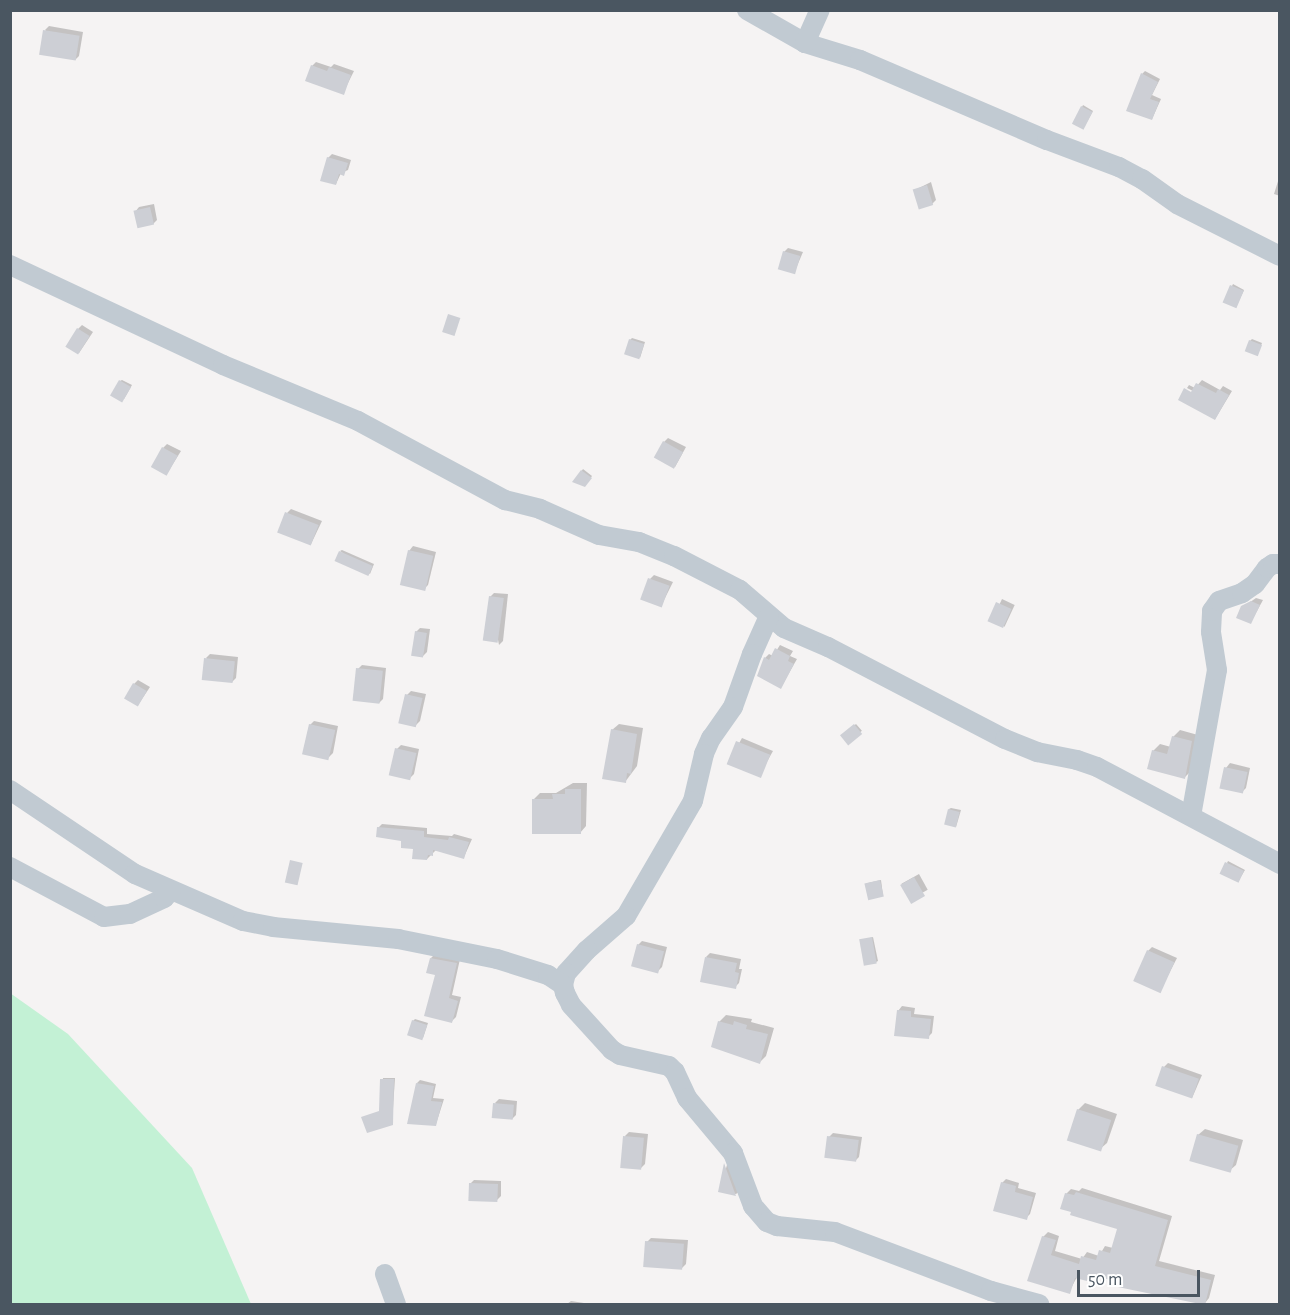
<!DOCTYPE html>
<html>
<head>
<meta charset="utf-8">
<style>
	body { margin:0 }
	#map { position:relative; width:1290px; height:1315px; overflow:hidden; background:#f5f3f3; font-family:"Alegreya Sans",sans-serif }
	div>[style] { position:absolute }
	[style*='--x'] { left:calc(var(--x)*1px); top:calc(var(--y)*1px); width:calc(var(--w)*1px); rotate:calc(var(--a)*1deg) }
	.green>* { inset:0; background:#c3f1d5 }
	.shadow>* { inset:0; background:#0003; transform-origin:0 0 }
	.building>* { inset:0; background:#cdcfd5; transform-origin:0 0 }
	.street>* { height:20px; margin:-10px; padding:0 10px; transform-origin:10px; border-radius:10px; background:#c1cad2 }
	span { translate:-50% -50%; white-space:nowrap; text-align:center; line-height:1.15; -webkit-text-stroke:6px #fff; paint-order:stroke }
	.frame { position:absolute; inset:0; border:12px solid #4a5661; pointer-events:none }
	.scale { position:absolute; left:1077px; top:1270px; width:123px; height:27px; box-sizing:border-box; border:3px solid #4a5661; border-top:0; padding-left:8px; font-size:18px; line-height:21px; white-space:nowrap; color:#4a5661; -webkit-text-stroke:4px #fff; paint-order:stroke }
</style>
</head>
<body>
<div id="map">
	<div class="green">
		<i style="clip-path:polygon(10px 993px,68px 1034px,192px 1168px,251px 1304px,11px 1304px)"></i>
	</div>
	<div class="shadow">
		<i style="clip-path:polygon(49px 26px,83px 32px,79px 56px,75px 60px,45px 30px)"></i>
		<i style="clip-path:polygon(316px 62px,331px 67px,334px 64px,354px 71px,343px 93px,312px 66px)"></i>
		<i style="clip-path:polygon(1145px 71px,1160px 79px,1152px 95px,1161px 99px,1152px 119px,1142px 74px)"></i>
		<i style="clip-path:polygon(1083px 105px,1093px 111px,1084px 127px,1082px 107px)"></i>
		<i style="clip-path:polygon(332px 154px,351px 160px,348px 170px,341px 173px,336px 184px,328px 158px)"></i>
		<i style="clip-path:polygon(1279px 178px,1280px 178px,1280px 196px,1274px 194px)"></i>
		<i style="clip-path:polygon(931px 182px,936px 200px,932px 204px,915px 190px)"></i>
		<i style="clip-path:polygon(154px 204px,157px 220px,153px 224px,135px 212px,139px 207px)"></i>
		<i style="clip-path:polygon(788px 248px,803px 252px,794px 273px,784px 252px)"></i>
		<i style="clip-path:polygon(1233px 284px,1244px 290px,1237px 305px,1232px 286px)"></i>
		<i style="clip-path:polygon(82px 325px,93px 332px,79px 353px,78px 329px)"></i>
		<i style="clip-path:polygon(632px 338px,645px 342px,640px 358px,630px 340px)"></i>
		<i style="clip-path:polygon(1252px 339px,1262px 343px,1258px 353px,1250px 341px)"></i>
		<i style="clip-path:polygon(122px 380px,132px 385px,124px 399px,120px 381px)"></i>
		<i style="clip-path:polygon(1202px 380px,1220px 390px,1223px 386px,1232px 391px,1215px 419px,1197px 397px,1199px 394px,1187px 388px,1189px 385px,1195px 388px)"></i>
		<i style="clip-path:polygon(668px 438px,686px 447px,675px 467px,664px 442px)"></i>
		<i style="clip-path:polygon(167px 444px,181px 451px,166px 475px,163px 448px)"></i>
		<i style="clip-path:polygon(583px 469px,592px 476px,586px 484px,575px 481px)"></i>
		<i style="clip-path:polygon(291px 509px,322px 521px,311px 544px,287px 513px)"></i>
		<i style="clip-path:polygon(413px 546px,436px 552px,428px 585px,424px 589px,409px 551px)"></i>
		<i style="clip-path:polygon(342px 550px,374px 564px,370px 574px,340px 551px)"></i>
		<i style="clip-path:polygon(654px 575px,673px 582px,661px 606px,650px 579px)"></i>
		<i style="clip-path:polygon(494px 593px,508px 594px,503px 641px,499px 645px,490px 597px)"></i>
		<i style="clip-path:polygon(1256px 598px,1263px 600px,1251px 622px,1243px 607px)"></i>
		<i style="left:1002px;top:599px;width:14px;height:24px;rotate:25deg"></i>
		<i style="clip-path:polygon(420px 628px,430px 629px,427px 652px,423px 656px,416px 632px)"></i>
		<i style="clip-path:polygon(780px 645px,793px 651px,790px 656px,797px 659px,781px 687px,765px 658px,769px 654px,773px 656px)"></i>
		<i style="clip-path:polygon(210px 654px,238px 657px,236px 678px,232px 682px,206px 658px)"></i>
		<i style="clip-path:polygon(362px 665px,386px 668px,383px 699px,379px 703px,358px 669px)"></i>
		<i style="clip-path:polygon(138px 680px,150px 687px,138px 705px,134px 684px)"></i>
		<i style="clip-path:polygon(411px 691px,426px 694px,420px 721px,416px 725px,407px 695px)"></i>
		<i style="clip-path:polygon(314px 721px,338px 726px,333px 753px,329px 757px,310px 725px)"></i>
		<i style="clip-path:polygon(619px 724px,643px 728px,637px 766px,625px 782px,612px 730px)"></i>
		<i style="left:856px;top:724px;width:9px;height:18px;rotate:49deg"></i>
		<i style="clip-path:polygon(1180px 730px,1198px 735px,1191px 771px,1185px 777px,1153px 751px,1160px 744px,1171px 747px,1173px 737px)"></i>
		<i style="clip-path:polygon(742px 738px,773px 751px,759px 776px,728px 763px)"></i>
		<i style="clip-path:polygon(401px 745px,419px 749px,414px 774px,410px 778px,397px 749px)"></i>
		<i style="clip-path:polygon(1230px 763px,1250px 768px,1246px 788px,1242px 792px,1226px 768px)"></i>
		<i style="clip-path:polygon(573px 783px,587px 783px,586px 826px,580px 833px,534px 799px,540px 793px,556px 793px)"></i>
		<i style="clip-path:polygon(951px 808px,961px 810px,956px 827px,949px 809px)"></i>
		<i style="clip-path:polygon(382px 824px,427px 828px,427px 834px,452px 836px,454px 834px,472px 839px,464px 857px,437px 849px,427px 859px,403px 840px,378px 828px)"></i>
		<i style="clip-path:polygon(1228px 861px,1245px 870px,1239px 880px,1227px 863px)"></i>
		<i style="left:919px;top:874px;width:18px;height:20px;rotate:61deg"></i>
		<i style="clip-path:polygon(881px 880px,883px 895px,866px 884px,868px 883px)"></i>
		<i style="clip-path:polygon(873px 937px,878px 961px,876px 962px,861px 941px)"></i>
		<i style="clip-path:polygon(642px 941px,667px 947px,662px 967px,658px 971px,638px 945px)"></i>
		<i style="clip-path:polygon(1152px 947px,1177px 958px,1160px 991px,1148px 951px)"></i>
		<i style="clip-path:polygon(710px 953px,741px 959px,739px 969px,742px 969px,739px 983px,735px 987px,706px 957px)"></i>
		<i style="clip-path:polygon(435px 954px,460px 959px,452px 995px,461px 997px,456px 1017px,452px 1021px,431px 958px)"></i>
		<i style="clip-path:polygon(902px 1006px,915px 1008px,914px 1014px,934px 1016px,932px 1033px,928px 1037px,898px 1011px)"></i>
		<i style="clip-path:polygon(726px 1015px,752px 1019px,751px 1022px,774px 1028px,766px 1056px,760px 1062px,719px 1022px)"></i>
		<i style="clip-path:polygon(415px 1019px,428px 1023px,423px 1038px,413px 1021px)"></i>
		<i style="clip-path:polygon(1168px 1063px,1202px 1075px,1192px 1098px,1164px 1067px)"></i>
		<i style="clip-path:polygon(383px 1078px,395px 1078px,392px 1124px,381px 1111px)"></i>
		<i style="clip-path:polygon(420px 1080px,436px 1084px,433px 1098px,444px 1099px,436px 1124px,417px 1083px)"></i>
		<i style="clip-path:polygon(499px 1099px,517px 1101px,516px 1115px,512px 1119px,495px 1103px)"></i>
		<i style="clip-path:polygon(1085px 1103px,1117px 1114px,1107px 1143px,1100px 1149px,1078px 1110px)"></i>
		<i style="clip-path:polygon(1205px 1129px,1243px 1140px,1236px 1165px,1229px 1171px,1198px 1135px)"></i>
		<i style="clip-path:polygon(629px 1132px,648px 1134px,645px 1164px,641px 1168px,625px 1136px)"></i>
		<i style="clip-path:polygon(833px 1133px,862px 1137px,859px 1157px,855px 1161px,829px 1137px)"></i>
		<i style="clip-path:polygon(728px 1161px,740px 1191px,736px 1194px,720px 1191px)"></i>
		<i style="clip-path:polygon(1006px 1179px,1019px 1183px,1018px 1188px,1036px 1193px,1030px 1214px,1026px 1218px,1002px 1183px)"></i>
		<i style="clip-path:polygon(474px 1180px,501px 1181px,501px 1196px,497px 1200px,470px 1184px)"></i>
		<i style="clip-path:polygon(1082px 1188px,1172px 1216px,1159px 1261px,1215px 1275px,1209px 1298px,1205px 1303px,1092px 1274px,1087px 1280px,1077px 1277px,1069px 1292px,1029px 1280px,1043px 1237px,1048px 1232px,1059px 1236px,1055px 1251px,1082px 1259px,1087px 1252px,1099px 1256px,1105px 1246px,1113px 1248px,1119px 1228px,1066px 1194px,1071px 1189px,1079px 1191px)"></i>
		<i style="clip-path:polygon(651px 1238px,688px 1240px,686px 1264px,682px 1268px,647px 1242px)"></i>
		<i style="clip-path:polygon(571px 1301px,584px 1303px,583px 1304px,567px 1304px)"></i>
	</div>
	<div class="building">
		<i style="left:43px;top:30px;width:37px;height:25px;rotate:9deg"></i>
		<i style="clip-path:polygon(311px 65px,327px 71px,329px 67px,351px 75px,344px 95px,305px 81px)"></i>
		<i style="clip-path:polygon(1141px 73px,1158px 82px,1150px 99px,1159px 102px,1152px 120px,1126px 111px)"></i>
		<i style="left:1081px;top:106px;width:13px;height:20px;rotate:27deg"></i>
		<i style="clip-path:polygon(327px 157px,348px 163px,344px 176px,339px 174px,336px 185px,320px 181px)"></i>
		<i style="left:927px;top:185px;width:21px;height:15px;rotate:73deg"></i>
		<i style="left:150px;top:207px;width:18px;height:17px;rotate:77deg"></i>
		<i style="left:783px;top:251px;width:18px;height:19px;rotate:16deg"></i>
		<i style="left:1230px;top:285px;width:15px;height:19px;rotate:23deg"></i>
		<i style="left:448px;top:314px;width:13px;height:19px;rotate:18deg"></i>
		<i style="left:77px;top:328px;width:15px;height:22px;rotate:32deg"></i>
		<i style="left:629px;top:339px;width:16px;height:16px;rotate:18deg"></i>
		<i style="left:1249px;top:340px;width:14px;height:12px;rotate:21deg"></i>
		<i style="left:119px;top:380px;width:14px;height:18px;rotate:30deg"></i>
		<i style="clip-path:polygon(1196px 383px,1216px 393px,1218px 389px,1229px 395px,1215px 420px,1178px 400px,1184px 388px,1191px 392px)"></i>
		<i style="left:663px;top:441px;width:23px;height:19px;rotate:29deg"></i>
		<i style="left:162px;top:447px;width:18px;height:23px;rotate:29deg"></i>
		<i style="clip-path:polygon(581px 470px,592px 478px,585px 487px,572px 482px)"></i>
		<i style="left:285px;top:512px;width:36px;height:22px;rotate:21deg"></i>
		<i style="left:408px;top:550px;width:26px;height:36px;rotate:13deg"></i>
		<i style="left:339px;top:551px;width:37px;height:11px;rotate:24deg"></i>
		<i style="left:648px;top:578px;width:23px;height:23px;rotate:20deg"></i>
		<i style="left:489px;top:596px;width:15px;height:45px;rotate:8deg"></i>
		<i style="clip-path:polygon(1251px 601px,1260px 605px,1251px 624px,1236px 618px,1241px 606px)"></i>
		<i style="left:996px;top:602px;width:17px;height:21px;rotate:24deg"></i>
		<i style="left:415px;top:631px;width:12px;height:25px;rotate:9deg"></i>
		<i style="clip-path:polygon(775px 648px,790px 656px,788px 661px,794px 664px,781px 689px,757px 676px,764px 657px,769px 660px)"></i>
		<i style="left:204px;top:658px;width:31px;height:22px;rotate:6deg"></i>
		<i style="left:356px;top:668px;width:27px;height:33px;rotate:6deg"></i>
		<i style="left:133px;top:683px;width:16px;height:18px;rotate:30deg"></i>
		<i style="left:405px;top:694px;width:18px;height:30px;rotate:13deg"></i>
		<i style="left:309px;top:724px;width:27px;height:31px;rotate:13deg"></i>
		<i style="left:854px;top:724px;width:13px;height:18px;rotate:51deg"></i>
		<i style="clip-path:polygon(611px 729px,637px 734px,631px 774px,627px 773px,626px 783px,602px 779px)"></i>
		<i style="clip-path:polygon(1172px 736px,1192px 741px,1185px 779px,1147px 769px,1152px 750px,1167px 754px)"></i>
		<i style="left:736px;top:741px;width:37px;height:25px;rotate:22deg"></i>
		<i style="left:395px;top:748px;width:22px;height:28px;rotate:13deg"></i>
		<i style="left:1224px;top:767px;width:24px;height:22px;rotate:12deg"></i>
		<i style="clip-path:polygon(565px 789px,581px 789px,581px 834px,532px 834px,532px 799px,553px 799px,552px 794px,565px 794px)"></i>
		<i style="left:948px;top:809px;width:12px;height:16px;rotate:14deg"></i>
		<i style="clip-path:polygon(377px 827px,424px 831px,424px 837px,448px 840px,449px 837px,469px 842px,464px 859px,433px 850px,433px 856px,428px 855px,427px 860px,412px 859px,413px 849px,401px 848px,401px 841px,376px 837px)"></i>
		<i style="left:290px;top:860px;width:13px;height:23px;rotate:13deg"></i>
		<i style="left:1225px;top:862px;width:21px;height:13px;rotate:25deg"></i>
		<i style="left:914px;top:877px;width:22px;height:16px;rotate:60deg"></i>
		<i style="left:880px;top:880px;width:17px;height:16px;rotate:77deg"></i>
		<i style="left:872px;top:937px;width:27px;height:13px;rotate:80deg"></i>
		<i style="left:637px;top:944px;width:28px;height:23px;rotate:15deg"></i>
		<i style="left:1147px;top:950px;width:30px;height:34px;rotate:24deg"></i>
		<i style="clip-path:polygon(705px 957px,737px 963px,735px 972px,739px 973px,736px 989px,700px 982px)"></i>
		<i style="clip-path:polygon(430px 958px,457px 963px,449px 998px,458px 1001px,452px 1023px,424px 1016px,435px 975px,426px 973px)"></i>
		<i style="clip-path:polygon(897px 1010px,911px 1011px,911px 1017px,931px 1019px,929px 1039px,894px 1036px)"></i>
		<i style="left:412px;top:1020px;width:16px;height:16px;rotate:18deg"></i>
		<i style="clip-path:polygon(718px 1021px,733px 1025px,734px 1021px,747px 1025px,746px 1029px,768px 1034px,760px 1064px,711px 1047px)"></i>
		<i style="left:1162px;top:1066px;width:39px;height:21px;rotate:19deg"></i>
		<i style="clip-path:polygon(380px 1079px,394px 1079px,393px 1125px,367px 1133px,361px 1117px,379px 1111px)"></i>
		<i style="clip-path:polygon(416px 1083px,434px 1086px,431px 1101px,442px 1102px,436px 1126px,407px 1124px)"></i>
		<i style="left:493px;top:1103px;width:21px;height:15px;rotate:5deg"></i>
		<i style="left:1077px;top:1109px;width:36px;height:33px;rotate:18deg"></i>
		<i style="left:1197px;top:1134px;width:43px;height:28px;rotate:16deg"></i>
		<i style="left:623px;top:1136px;width:21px;height:32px;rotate:5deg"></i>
		<i style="left:827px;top:1136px;width:32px;height:22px;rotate:7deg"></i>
		<i style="clip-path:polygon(724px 1163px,736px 1196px,718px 1192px)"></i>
		<i style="clip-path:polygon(1001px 1182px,1016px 1186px,1015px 1192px,1033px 1197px,1027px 1220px,993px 1211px)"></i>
		<i style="left:469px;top:1183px;width:29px;height:18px;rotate:2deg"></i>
		<i style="clip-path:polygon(1076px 1192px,1168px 1220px,1155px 1266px,1211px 1280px,1205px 1305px,1113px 1286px,1114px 1281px,1089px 1274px,1087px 1281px,1075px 1278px,1070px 1294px,1027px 1281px,1042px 1236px,1056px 1240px,1051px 1255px,1079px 1264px,1081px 1256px,1096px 1260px,1099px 1250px,1110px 1253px,1117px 1229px,1070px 1215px,1071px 1212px,1060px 1209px,1065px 1193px,1074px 1195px)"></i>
		<i style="left:645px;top:1241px;width:39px;height:26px;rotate:4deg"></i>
	</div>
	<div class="street">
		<i style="--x:747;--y:10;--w:67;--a:29.6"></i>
		<i style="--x:805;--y:43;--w:58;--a:17.2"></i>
		<i style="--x:860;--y:60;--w:203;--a:23.2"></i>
		<i style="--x:1047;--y:140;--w:77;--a:20.6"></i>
		<i style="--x:1119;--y:167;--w:26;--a:28"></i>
		<i style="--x:1142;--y:179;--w:43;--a:35.5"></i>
		<i style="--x:1177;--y:204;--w:115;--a:26.8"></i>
		<i style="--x:805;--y:43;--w:36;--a:-66"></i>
		<i style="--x:10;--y:265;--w:235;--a:25.1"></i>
		<i style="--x:223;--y:365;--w:146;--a:22.5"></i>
		<i style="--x:358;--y:421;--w:167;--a:28.3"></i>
		<i style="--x:505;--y:500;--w:36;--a:14"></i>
		<i style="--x:540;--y:509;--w:64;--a:23.8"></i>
		<i style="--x:599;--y:535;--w:41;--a:9.9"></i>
		<i style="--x:639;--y:542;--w:38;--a:22"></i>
		<i style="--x:674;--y:556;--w:74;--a:27.3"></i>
		<i style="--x:740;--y:590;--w:58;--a:40.8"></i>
		<i style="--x:784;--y:628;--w:48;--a:23.4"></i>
		<i style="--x:828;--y:647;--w:199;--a:27.5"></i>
		<i style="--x:1005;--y:739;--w:35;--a:22"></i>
		<i style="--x:1037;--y:752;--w:41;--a:11.3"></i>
		<i style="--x:1077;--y:760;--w:21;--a:19"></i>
		<i style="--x:1097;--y:767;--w:207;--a:27.9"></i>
		<i style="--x:769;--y:616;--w:42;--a:114.1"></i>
		<i style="--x:752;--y:654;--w:56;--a:109.7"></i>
		<i style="--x:733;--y:707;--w:38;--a:125"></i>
		<i style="--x:711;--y:738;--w:17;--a:114"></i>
		<i style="--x:704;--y:754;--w:48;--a:103.2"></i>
		<i style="--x:693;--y:801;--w:133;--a:120.2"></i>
		<i style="--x:626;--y:916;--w:52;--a:138.9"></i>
		<i style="--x:587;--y:950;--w:31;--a:132"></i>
		<i style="--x:566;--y:973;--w:12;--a:104"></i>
		<i style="--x:563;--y:985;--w:8;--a:76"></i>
		<i style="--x:565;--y:993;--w:13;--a:63"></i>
		<i style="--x:571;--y:1005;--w:61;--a:47.7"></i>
		<i style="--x:612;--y:1050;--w:9;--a:32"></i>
		<i style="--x:620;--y:1055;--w:50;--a:12.7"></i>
		<i style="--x:669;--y:1066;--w:8;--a:45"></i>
		<i style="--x:675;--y:1072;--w:29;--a:65"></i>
		<i style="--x:687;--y:1098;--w:72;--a:50.1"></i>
		<i style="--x:733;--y:1153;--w:57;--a:69.3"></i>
		<i style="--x:753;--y:1206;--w:21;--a:49"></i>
		<i style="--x:767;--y:1222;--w:11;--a:22"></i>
		<i style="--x:777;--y:1226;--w:58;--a:5.9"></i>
		<i style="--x:835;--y:1232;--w:167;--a:20.7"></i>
		<i style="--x:991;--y:1291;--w:50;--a:15.2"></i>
		<i style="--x:10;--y:790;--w:151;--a:33.9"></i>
		<i style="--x:135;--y:874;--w:118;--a:23.5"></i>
		<i style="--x:243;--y:921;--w:31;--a:11"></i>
		<i style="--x:273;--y:927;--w:126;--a:5.5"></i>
		<i style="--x:398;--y:939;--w:101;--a:11.4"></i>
		<i style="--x:497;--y:959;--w:53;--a:17.4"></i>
		<i style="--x:548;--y:975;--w:18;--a:34"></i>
		<i style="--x:1191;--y:816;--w:148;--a:-79.9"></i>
		<i style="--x:1217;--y:670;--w:38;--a:-99"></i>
		<i style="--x:1211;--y:632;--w:21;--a:-87"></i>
		<i style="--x:1212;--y:611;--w:12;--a:-55"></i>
		<i style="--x:1219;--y:601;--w:24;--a:-19"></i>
		<i style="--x:1242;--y:593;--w:16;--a:-35"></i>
		<i style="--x:1255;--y:584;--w:20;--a:-53"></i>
		<i style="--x:1267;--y:568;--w:7;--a:-34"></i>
		<i style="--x:1273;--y:564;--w:7;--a:0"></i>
		<i style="--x:10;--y:867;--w:106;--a:28"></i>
		<i style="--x:104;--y:917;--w:26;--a:-7"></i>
		<i style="--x:130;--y:914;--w:38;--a:-25"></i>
		<i style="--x:164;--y:898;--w:10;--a:-45"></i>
		<i style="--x:385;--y:1274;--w:32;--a:70"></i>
	</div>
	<div class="frame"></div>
	<div class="scale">50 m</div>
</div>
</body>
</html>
